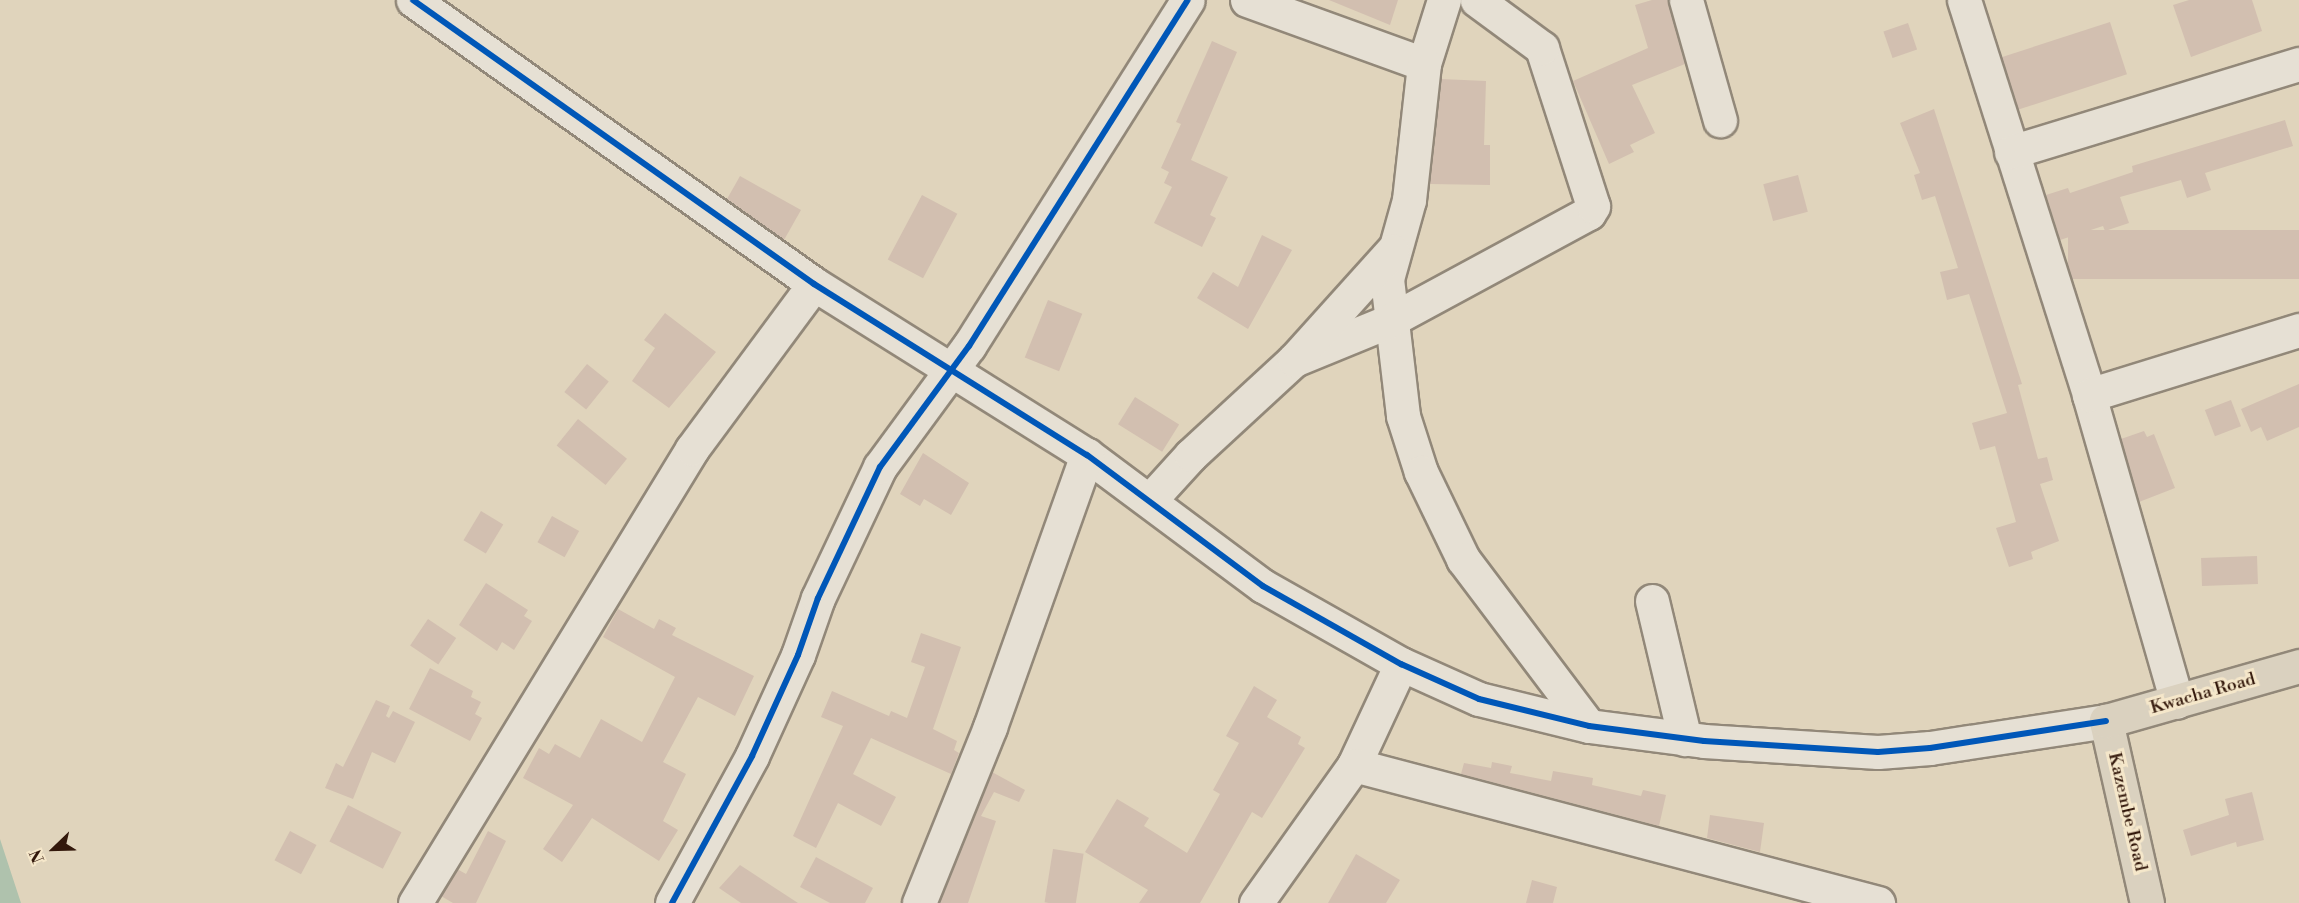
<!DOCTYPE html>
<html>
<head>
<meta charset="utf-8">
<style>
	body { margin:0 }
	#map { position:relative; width:2299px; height:903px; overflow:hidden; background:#e0d4bc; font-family:"Libre Bodoni",serif }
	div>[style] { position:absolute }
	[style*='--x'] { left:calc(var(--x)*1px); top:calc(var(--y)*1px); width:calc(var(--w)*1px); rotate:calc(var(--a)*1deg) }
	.water>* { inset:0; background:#afc2ad }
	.building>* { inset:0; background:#d2bfb0; transform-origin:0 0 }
	.roads { filter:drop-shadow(2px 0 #928879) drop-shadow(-2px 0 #928879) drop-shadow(0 2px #928879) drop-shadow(0 -2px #928879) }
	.minor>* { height:33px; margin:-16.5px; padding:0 16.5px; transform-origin:16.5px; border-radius:16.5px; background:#e6e0d4 }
	.major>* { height:33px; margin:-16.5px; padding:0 16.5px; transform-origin:16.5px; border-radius:16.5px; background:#dad1bf }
	.cycleway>* { height:6px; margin:-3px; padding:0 3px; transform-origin:3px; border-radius:3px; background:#0057b8 }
	span { translate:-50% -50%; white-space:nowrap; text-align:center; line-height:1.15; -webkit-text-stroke:6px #f5e7ca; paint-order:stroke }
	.street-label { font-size:18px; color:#33180b }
	.north { position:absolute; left:24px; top:819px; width:60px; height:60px; -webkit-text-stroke:4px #f5e7ca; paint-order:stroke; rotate:247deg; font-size:16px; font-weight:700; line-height:24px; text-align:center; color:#33180b }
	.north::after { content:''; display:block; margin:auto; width:21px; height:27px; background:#33180b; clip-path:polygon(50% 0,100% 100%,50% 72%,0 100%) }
</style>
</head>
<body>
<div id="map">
	<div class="water">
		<i style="clip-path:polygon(0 839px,19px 897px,21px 903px,0 903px)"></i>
	</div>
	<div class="building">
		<i style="clip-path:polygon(1329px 0,1398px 0,1390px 25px)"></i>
		<i style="clip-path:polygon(1652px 0,1668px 0,1685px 64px,1632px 85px,1655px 133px,1630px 145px,1634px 152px,1609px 164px,1573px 81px,1648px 48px,1635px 5px)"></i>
		<i style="clip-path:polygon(2189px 0,2252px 0,2262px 31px,2191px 57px,2173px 5px)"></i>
		<i style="left:2110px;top:22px;width:55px;height:114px;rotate:72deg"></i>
		<i style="left:1908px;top:23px;width:28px;height:26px;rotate:71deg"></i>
		<i style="clip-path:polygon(1212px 41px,1237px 52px,1191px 160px,1228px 177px,1210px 215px,1216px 218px,1202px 247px,1154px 223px,1172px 187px,1164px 183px,1169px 172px,1161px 168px,1181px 124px,1176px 122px)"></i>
		<i style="clip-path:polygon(1441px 79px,1486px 81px,1484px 145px,1490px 145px,1490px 185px,1430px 184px)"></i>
		<i style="clip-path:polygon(1934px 109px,2022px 384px,2018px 385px,2038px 459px,2047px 457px,2053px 480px,2040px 484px,2059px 541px,2031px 552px,2033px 559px,2009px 567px,1996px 528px,2016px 522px,1995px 446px,1980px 450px,1972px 423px,2007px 413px,1969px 294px,1947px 300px,1940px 272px,1958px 268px,1935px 196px,1922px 200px,1914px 175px,1920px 173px,1900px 123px)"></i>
		<i style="clip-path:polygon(2285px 120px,2293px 146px,2205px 173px,2211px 190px,2187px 198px,2181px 180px,2120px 197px,2129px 223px,2105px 231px,2103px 226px,2060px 240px,2046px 195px,2068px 188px,2070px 193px,2133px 172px,2132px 166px)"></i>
		<i style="left:1798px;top:175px;width:38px;height:36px;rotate:75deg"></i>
		<i style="clip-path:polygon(740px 176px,801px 210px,784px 240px,727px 199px)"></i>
		<i style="left:922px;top:195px;width:40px;height:73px;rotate:28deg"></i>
		<i style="left:2299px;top:230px;width:49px;height:231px;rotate:90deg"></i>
		<i style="clip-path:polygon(1262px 235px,1292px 250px,1248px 329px,1197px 298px,1213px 272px,1238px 287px)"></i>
		<i style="left:1048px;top:300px;width:37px;height:62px;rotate:22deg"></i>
		<i style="clip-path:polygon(665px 313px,716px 352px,669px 408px,632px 381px,655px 348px,644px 340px)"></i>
		<i style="left:587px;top:364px;width:28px;height:36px;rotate:39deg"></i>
		<i style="clip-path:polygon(2299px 384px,2299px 427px,2267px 441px,2261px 427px,2251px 432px,2241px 409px)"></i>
		<i style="left:1135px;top:397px;width:52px;height:32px;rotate:32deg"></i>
		<i style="left:2231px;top:400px;width:28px;height:28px;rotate:69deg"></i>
		<i style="left:578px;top:419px;width:63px;height:34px;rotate:39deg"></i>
		<i style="clip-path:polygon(2144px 431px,2147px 437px,2154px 434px,2175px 488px,2139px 502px,2121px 439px)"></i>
		<i style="clip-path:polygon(923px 453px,969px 483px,951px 515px,924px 499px,920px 506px,900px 494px)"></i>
		<i style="left:481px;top:511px;width:26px;height:34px;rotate:31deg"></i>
		<i style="left:552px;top:516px;width:31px;height:30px;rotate:29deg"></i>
		<i style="left:2257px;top:556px;width:28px;height:56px;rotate:88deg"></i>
		<i style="clip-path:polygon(486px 583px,528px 610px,524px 616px,532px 621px,514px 650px,502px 642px,497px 651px,459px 625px)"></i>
		<i style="clip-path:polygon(618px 609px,654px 629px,659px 619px,676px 628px,672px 635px,754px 676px,735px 716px,698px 697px,663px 762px,686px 774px,663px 821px,678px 830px,659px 861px,592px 818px,562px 862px,543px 849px,573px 805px,523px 778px,539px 748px,549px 754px,555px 744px,580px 758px,601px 719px,642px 742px,675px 677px,603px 637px)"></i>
		<i style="left:428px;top:619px;width:34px;height:32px;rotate:34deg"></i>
		<i style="clip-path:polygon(921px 633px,961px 647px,933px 729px,957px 741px,954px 750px,959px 753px,951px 774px,871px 738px,853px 774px,896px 797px,881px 826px,838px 803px,816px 848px,793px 836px,843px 726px,821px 717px,832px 691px,889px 716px,891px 711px,907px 718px,925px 667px,911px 662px)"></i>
		<i style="clip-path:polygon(430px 668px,473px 691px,471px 697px,481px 702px,475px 714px,482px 718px,470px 741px,409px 709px)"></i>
		<i style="clip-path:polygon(1254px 686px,1277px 700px,1267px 717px,1301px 737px,1298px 744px,1305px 748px,1262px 818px,1252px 812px,1200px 903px,1139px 903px,1148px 890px,1085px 852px,1117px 799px,1149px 818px,1144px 826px,1187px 853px,1220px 794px,1213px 790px,1239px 743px,1226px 736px)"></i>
		<i style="clip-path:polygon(376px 700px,390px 706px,386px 716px,389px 718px,393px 711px,415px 722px,395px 763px,372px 752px,353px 799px,325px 788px,336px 763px,343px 767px)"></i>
		<i style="clip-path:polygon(1492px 762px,1512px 766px,1510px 773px,1551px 781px,1553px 771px,1593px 778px,1592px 785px,1641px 796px,1643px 790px,1666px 795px,1659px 826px,1461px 774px,1464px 763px,1491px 768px)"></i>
		<i style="clip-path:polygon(992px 772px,1025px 790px,1019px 802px,994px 792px,981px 816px,996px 821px,968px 903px,939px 903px)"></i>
		<i style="clip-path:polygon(2252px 792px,2264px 840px,2237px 847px,2236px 842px,2191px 856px,2183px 830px,2229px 815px,2225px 799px)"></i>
		<i style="left:348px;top:805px;width:60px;height:41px;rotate:27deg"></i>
		<i style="clip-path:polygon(1710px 815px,1764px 823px,1760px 852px,1707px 838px)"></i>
		<i style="left:290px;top:831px;width:30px;height:33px;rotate:28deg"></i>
		<i style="clip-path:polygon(488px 831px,506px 841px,476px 903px,453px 903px,441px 896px,457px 869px,466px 874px)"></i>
		<i style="left:1053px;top:849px;width:31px;height:54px;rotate:9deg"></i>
		<i style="clip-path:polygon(1356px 854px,1400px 880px,1386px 903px,1328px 903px)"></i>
		<i style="clip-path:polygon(816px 857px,873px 888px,865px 903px,830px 903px,800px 887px)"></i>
		<i style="clip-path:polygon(740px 865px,798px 903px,741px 903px,719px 888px)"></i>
		<i style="clip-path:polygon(1532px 880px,1557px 887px,1553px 903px,1526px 903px)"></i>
	</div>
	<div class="roads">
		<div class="minor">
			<i style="--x:413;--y:0;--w:491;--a:35.3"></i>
			<i style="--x:814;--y:284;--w:322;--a:32.1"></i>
			<i style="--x:1087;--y:455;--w:219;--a:36.7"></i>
			<i style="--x:1263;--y:586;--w:159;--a:29.5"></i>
			<i style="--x:1401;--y:664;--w:85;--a:24.2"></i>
			<i style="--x:1479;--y:699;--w:113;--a:13.8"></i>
			<i style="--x:1589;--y:726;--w:116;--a:7.4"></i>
			<i style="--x:1704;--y:741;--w:174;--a:3.6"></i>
			<i style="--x:1878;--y:752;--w:52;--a:-4.4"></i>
			<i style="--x:1930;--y:748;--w:178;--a:-8.7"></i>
			<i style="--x:1247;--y:0;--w:188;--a:19.9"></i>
			<i style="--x:1444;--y:0;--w:67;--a:107.4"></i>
			<i style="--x:1424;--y:64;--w:137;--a:96.3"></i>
			<i style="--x:1409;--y:200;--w:82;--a:105.6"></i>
			<i style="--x:1387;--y:279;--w:138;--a:83.3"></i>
			<i style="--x:1403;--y:416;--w:59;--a:72.2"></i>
			<i style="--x:1421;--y:472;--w:97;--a:64.2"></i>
			<i style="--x:1463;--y:559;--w:209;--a:53"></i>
			<i style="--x:1686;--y:0;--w:125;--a:74.2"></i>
			<i style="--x:1964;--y:0;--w:414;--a:72.4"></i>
			<i style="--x:2089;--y:395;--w:319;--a:74"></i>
			<i style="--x:2011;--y:152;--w:301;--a:-17"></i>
			<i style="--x:1294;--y:360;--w:103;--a:-22.3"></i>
			<i style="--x:1389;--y:321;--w:227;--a:-28.4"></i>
			<i style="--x:1589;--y:213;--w:8;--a:-60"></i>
			<i style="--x:1593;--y:206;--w:166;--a:-107.9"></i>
			<i style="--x:1542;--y:48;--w:81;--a:-143.6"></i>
			<i style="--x:2089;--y:395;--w:220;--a:-17.2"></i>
			<i style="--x:1150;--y:500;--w:61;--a:-47.7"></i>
			<i style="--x:1191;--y:455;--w:140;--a:-42.7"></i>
			<i style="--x:1294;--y:360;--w:147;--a:-48"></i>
			<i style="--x:1652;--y:601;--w:142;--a:76.6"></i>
			<i style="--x:1354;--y:765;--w:111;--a:-65"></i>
			<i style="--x:415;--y:903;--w:532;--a:-58.61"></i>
			<i style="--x:692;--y:449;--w:205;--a:-53.5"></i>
			<i style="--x:672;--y:903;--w:167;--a:-61.4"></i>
			<i style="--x:752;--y:756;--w:111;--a:-65.5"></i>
			<i style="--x:798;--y:655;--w:60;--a:-70.7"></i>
			<i style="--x:818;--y:598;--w:145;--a:-64.7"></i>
			<i style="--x:880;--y:467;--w:150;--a:-53.7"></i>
			<i style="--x:969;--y:346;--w:409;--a:-57.7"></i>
			<i style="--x:919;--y:903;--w:190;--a:-68"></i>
			<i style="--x:990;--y:727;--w:289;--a:-70.4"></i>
			<i style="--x:1256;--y:903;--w:169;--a:-54.6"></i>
			<i style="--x:1354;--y:765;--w:542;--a:14.75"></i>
		</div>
		<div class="major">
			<i style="--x:2147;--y:903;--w:187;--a:-102.7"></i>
			<i style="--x:2106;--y:721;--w:201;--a:-15.9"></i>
		</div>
	</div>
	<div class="cycleway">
		<i style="--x:413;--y:0;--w:491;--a:35.3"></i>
		<i style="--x:814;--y:284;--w:322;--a:32.1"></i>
		<i style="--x:1087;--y:455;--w:219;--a:36.7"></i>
		<i style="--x:1263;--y:586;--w:159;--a:29.5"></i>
		<i style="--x:1401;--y:664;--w:85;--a:24.2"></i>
		<i style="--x:1479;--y:699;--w:113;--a:13.8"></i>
		<i style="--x:1589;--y:726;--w:116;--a:7.4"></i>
		<i style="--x:1704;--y:741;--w:174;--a:3.6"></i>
		<i style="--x:1878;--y:752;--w:52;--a:-4.4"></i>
		<i style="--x:1930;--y:748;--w:178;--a:-8.7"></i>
		<i style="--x:672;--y:903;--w:167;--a:-61.4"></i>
		<i style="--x:752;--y:756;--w:111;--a:-65.5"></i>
		<i style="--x:798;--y:655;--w:60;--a:-70.7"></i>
		<i style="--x:818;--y:598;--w:145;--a:-64.7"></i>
		<i style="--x:880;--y:467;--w:150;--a:-53.7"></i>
		<i style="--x:969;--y:346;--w:409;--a:-57.7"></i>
	</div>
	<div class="street-label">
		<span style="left:2203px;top:694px;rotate:-16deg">Kwacha Road</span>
		<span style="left:2127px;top:812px;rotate:77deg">Kazembe Road</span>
	</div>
	<div class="north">N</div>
</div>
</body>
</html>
